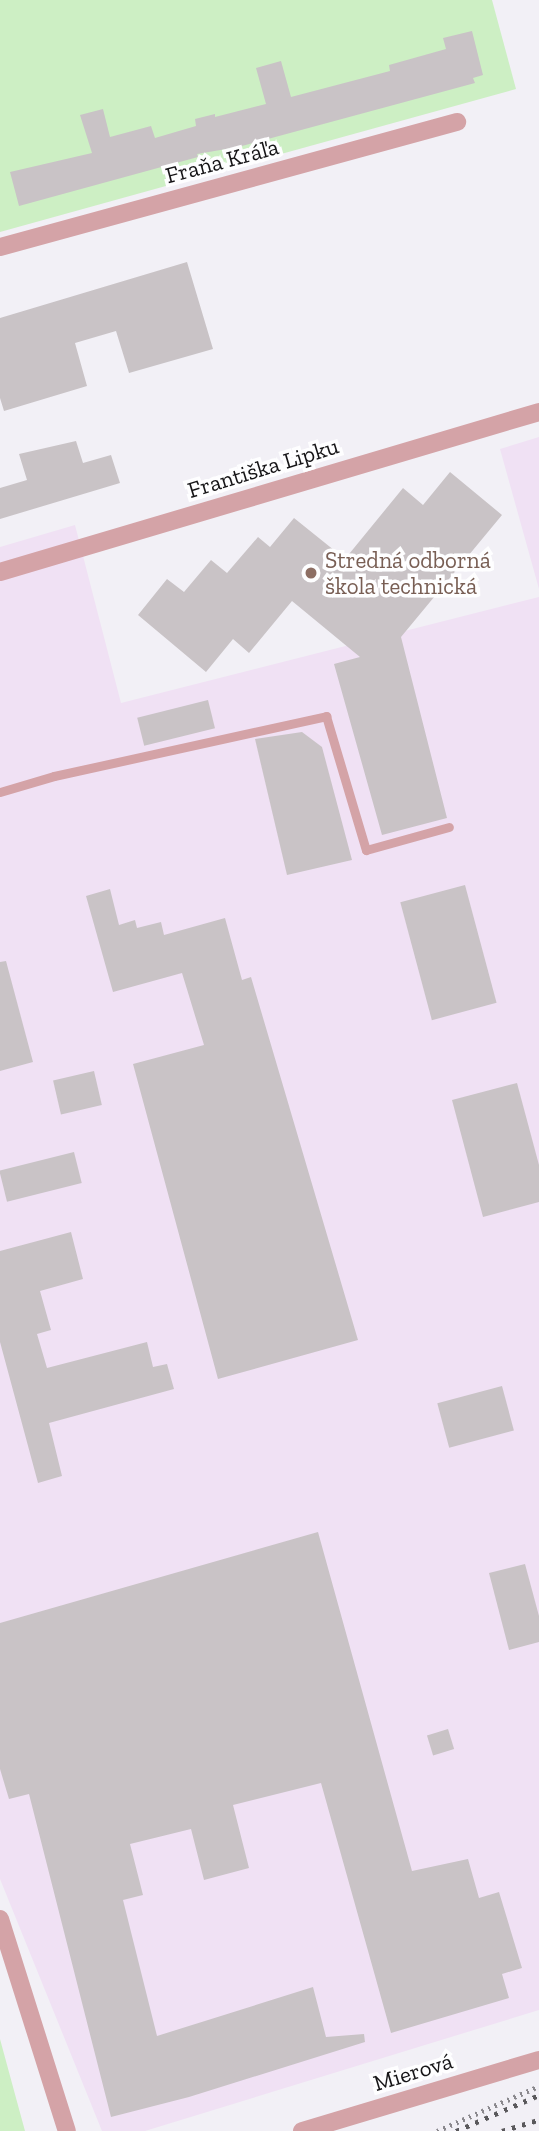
<!DOCTYPE html>
<html>
<head>
<meta charset="utf-8">
<style>
	body { margin:0 }
	#map { position:relative; width:539px; height:2131px; overflow:hidden; background:#f2f0f6; font-family:"Zilla Slab",serif }
	div>[style] { position:absolute }
	[style*='--x'] { left:calc(var(--x)*1px); top:calc(var(--y)*1px); width:calc(var(--w)*1px); rotate:calc(var(--a)*1deg) }
	.industrial>* { inset:0; background:#f0e1f4 }
	.green>* { inset:0; background:#cdefc4 }
	.building>* { inset:0; background:#c9c3c6; transform-origin:0 0 }
	.path>* { height:4.5px; margin-top:-2.25px; transform-origin:0; background:repeating-linear-gradient(90deg,#8a888d 0 2px,transparent 0 7px) }
	.lane>* { height:9px; margin:-4.5px; padding:0 4.5px; transform-origin:4.5px; border-radius:4.5px; background:#d4a3a7 }
	.street>* { height:18px; margin:-9px; padding:0 9px; transform-origin:9px; border-radius:9px; background:#d4a3a7 }
	.rail>* { height:5px; margin-top:-2.5px; transform-origin:0; background:repeating-linear-gradient(90deg,#5a595c 0 3.5px,transparent 0 10.5px) }
	.dots>* { width:19px; height:19px; translate:-50% -50%; box-sizing:border-box; border:4px solid #fefeff; border-radius:50% }
	span { translate:-50% -50%; white-space:nowrap; text-align:center; line-height:1.15; -webkit-text-stroke:7px #fefeff; paint-order:stroke }
	.street-label { font-size:23px; color:#151416 }
	.education-label { font-size:23px; color:#785e54 }
	.left { translate:0 -50%; text-align:left }
</style>
</head>
<body>
<div id="map">
	<div class="industrial">
		<i style="clip-path:polygon(539px 437px,539px 589px,500px 449px)"></i>
		<i style="clip-path:polygon(75px 525px,121px 703px,539px 597px,539px 2010px,145px 2131px,102px 2131px,0 1879px,0 547px)"></i>
	</div>
	<div class="green">
		<i style="clip-path:polygon(0 0,492px 0,516px 89px,0 232px)"></i>
		<i style="clip-path:polygon(0 2039px,16px 2098px,25px 2131px,0 2131px)"></i>
	</div>
	<div class="building">
		<i style="clip-path:polygon(472px 31px,483px 75px,473px 78px,475px 83px,238px 147px,197px 154px,198px 157px,19px 206px,10px 172px,92px 153px,80px 115px,103px 109px,110px 137px,151px 126px,155px 138px,196px 126px,195px 119px,215px 114px,215px 117px,266px 104px,256px 68px,281px 61px,291px 97px,390px 71px,389px 65px,446px 49px,443px 38px)"></i>
		<i style="clip-path:polygon(187px 262px,213px 349px,129px 373px,116px 331px,75px 343px,87px 386px,4px 411px,0 398px,0 318px)"></i>
		<i style="clip-path:polygon(76px 441px,83px 463px,111px 455px,120px 483px,0 519px,0 488px,27px 480px,19px 454px)"></i>
		<i style="clip-path:polygon(450px 472px,502px 515px,401px 637px,447px 818px,382px 835px,334px 664px,360px 657px,292px 601px,249px 653px,233px 639px,206px 672px,138px 615px,167px 579px,184px 592px,211px 560px,227px 573px,258px 537px,270px 547px,294px 518px,345px 559px,403px 488px,423px 505px)"></i>
		<i style="left:208px;top:700px;width:29px;height:73px;rotate:76deg"></i>
		<i style="clip-path:polygon(302px 732px,322px 747px,352px 860px,287px 875px,255px 739px)"></i>
		<i style="left:465px;top:885px;width:122px;height:67px;rotate:75deg"></i>
		<i style="clip-path:polygon(110px 889px,119px 925px,135px 920px,137px 928px,161px 922px,164px 935px,225px 918px,242px 980px,251px 977px,358px 1340px,218px 1379px,133px 1064px,204px 1045px,182px 973px,113px 992px,86px 896px)"></i>
		<i style="clip-path:polygon(6px 961px,33px 1062px,0 1071px,0 962px)"></i>
		<i style="left:94px;top:1071px;width:35px;height:42px;rotate:77deg"></i>
		<i style="clip-path:polygon(517px 1083px,539px 1165px,539px 1202px,483px 1217px,452px 1100px)"></i>
		<i style="left:74px;top:1152px;width:32px;height:77px;rotate:76deg"></i>
		<i style="clip-path:polygon(71px 1232px,83px 1279px,40px 1291px,51px 1330px,37px 1334px,47px 1368px,147px 1342px,153px 1367px,167px 1364px,174px 1389px,49px 1423px,62px 1476px,38px 1483px,0 1342px,0 1251px)"></i>
		<i style="left:502px;top:1386px;width:46px;height:67px;rotate:75deg"></i>
		<i style="clip-path:polygon(318px 1532px,412px 1871px,468px 1859px,479px 1898px,499px 1892px,522px 1968px,502px 1974px,509px 1998px,391px 2033px,321px 1783px,233px 1805px,249px 1868px,204px 1880px,191px 1829px,130px 1844px,143px 1895px,123px 1900px,157px 2036px,313px 1987px,326px 2037px,364px 2034px,365px 2042px,189px 2097px,111px 2117px,29px 1794px,9px 1799px,0 1769px,0 1623px)"></i>
		<i style="clip-path:polygon(525px 1564px,539px 1616px,539px 1642px,509px 1650px,489px 1573px)"></i>
		<i style="left:448px;top:1729px;width:21px;height:22px;rotate:73deg"></i>
	</div>
	<div class="path">
		<i style="--x:437;--y:2131;--w:111;--a:-23.8"></i>
	</div>
	<div class="lane">
		<i style="--x:0;--y:792;--w:56;--a:-16.5"></i>
		<i style="--x:54;--y:776;--w:279;--a:-12.4"></i>
		<i style="--x:326;--y:716;--w:140;--a:73.4"></i>
		<i style="--x:366;--y:850;--w:86;--a:-15.5"></i>
	</div>
	<div class="street">
		<i style="--x:0;--y:247;--w:474;--a:-15.3"></i>
		<i style="--x:0;--y:572;--w:562;--a:-16.53"></i>
		<i style="--x:0;--y:1919;--w:222;--a:72.5"></i>
		<i style="--x:302;--y:2131;--w:247;--a:-16.7"></i>
	</div>
	<div class="rail">
		<i style="--x:456;--y:2131;--w:90;--a:-23.4"></i>
		<i style="--x:502;--y:2131;--w:39;--a:-17"></i>
	</div>
	<div class="dots">
		<i style="left:311px;top:573px;background:#8d6e63"></i>
	</div>
	<div class="street-label">
		<span style="left:222px;top:161px;rotate:-15deg">Fraňa Kráľa</span>
		<span style="left:263px;top:468px;rotate:-17deg">Františka Lipku</span>
		<span style="left:413px;top:2072px;rotate:-17deg">Mierová</span>
	</div>
	<div class="education-label">
		<span class="left" style="left:325px;top:573px">Stredná odborná<br>škola technická</span>
	</div>
</div>
</body>
</html>
